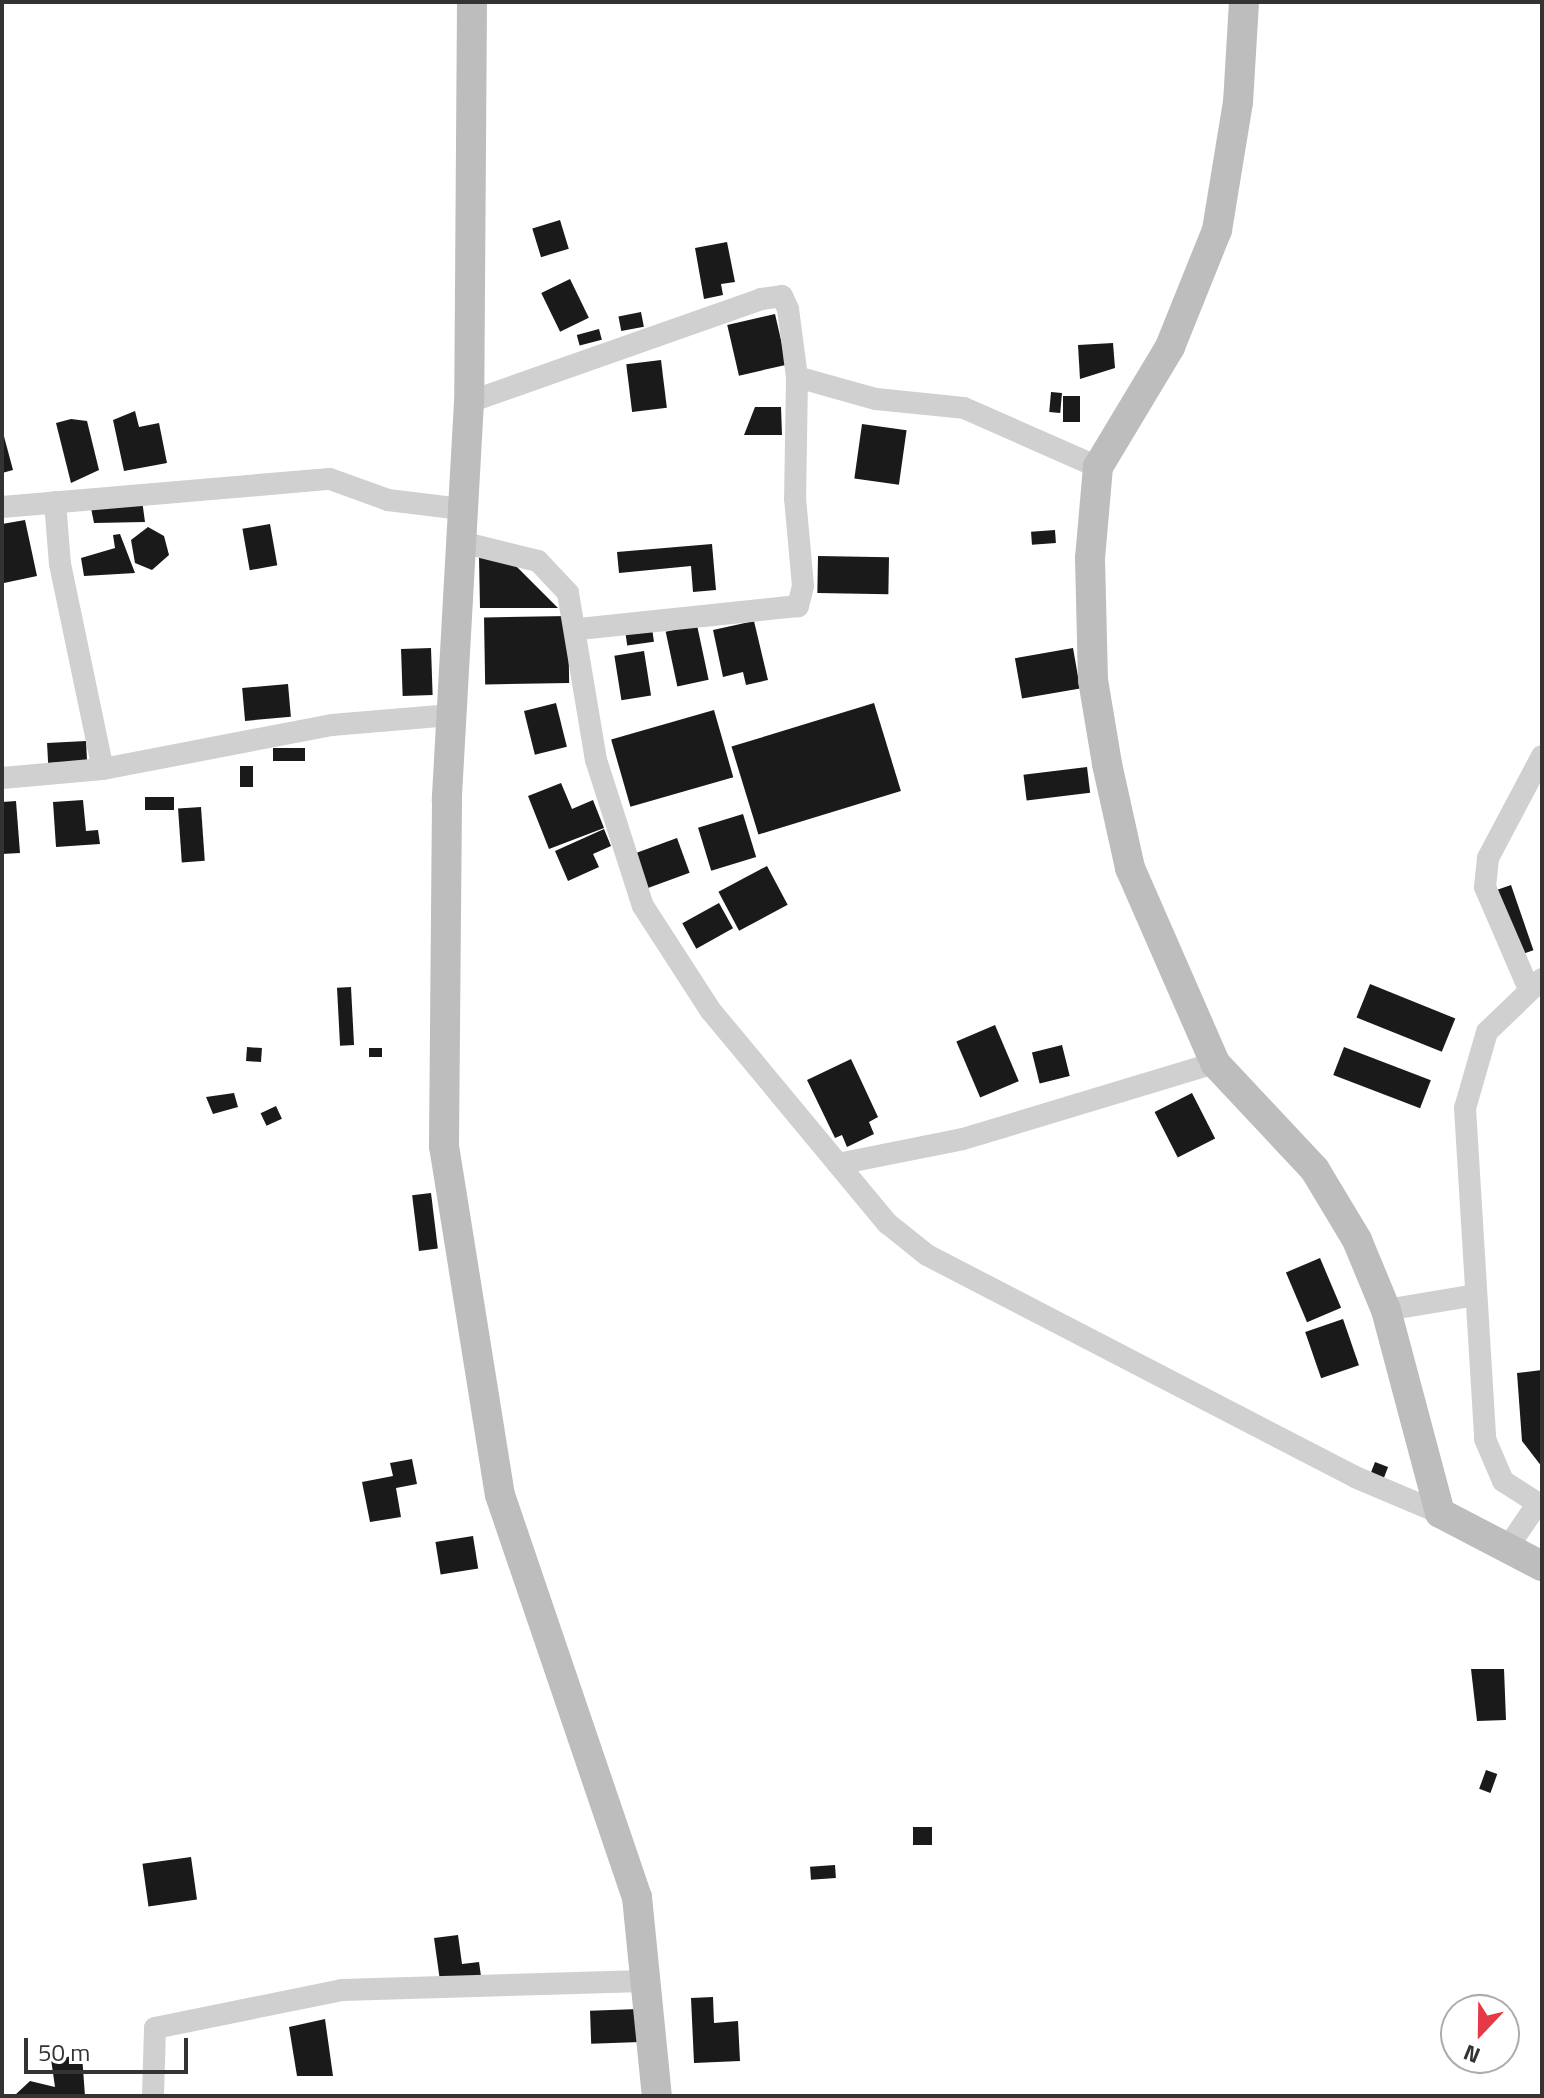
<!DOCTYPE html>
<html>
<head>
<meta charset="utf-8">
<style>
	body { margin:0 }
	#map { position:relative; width:1544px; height:2098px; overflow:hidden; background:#fff; font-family:"Titillium Web",sans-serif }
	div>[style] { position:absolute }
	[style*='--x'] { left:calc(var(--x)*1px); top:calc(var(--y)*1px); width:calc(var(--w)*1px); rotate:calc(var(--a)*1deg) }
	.building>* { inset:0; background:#1a1a1a; transform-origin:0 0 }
	.street>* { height:22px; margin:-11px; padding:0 11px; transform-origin:11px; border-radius:11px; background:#d0d0d0 }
	.secondary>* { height:30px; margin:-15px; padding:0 15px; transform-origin:15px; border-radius:15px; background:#bdbdbd }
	span { translate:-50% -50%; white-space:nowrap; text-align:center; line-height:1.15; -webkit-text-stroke:8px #fff; paint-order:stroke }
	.frame { position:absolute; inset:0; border:4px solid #333; pointer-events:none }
	.north { position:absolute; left:1440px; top:1994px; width:80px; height:80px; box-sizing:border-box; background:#fff; border:2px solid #adadad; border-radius:50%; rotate:202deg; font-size:22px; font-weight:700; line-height:32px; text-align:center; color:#333 }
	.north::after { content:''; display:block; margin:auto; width:28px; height:36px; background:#e63946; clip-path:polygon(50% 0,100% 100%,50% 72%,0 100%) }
	.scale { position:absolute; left:24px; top:2038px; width:164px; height:36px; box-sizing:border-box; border:4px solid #333; border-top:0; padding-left:10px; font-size:24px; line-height:28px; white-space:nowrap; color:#333; -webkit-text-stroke:6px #fff; paint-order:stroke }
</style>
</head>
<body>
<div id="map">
	<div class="building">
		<i style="left:560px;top:220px;width:30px;height:29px;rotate:73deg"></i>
		<i style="clip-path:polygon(727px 242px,735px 282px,721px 284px,723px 295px,704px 299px,695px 248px)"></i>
		<i style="left:570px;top:279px;width:43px;height:32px;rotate:64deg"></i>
		<i style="left:641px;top:312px;width:15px;height:23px;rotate:79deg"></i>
		<i style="left:775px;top:314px;width:52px;height:49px;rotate:77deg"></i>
		<i style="left:599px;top:329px;width:11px;height:23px;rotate:75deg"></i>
		<i style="clip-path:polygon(1113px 343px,1115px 368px,1080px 379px,1078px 345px)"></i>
		<i style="left:661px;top:360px;width:48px;height:35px;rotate:83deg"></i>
		<i style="left:1051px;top:392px;width:11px;height:20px;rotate:5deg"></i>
		<i style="left:1063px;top:396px;width:17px;height:26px"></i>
		<i style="clip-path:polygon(755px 407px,781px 407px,782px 435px,744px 435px)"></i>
		<i style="clip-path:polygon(135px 411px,139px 427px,159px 423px,167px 463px,124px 471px,113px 420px)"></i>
		<i style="clip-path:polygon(71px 419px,87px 421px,99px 470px,71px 483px,56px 423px)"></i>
		<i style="left:862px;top:424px;width:45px;height:55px;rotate:8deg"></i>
		<i style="clip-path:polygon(2px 429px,13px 470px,2px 473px)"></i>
		<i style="clip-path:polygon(142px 500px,145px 522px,94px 523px,91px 508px)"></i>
		<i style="clip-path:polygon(25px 520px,37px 576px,4px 583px,2px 524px)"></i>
		<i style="left:270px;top:524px;width:42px;height:28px;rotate:80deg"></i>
		<i style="clip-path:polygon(148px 527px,164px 536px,169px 555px,152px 570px,135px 563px,131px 540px)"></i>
		<i style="left:1055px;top:530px;width:13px;height:24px;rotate:86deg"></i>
		<i style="clip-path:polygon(120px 534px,135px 573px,84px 576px,81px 558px,115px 548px,113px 535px)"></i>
		<i style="clip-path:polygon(712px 544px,716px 590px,693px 592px,691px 566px,619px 573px,617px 552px)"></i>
		<i style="clip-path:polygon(479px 556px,514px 564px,558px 608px,480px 608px)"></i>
		<i style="left:818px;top:556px;width:71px;height:37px;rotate:1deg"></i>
		<i style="left:568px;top:616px;width:67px;height:84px;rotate:89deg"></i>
		<i style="clip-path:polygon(754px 621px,768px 680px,746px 685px,743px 672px,723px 677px,713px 630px)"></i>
		<i style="left:697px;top:625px;width:56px;height:32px;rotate:78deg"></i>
		<i style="left:652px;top:628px;width:14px;height:27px;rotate:82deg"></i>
		<i style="left:431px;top:648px;width:47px;height:30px;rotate:88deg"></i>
		<i style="left:1073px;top:648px;width:41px;height:59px;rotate:80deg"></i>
		<i style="left:644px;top:651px;width:45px;height:30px;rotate:81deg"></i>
		<i style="left:288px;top:684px;width:33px;height:46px;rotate:85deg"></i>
		<i style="left:556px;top:703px;width:45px;height:33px;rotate:76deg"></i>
		<i style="left:874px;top:703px;width:92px;height:149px;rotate:73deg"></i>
		<i style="left:714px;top:710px;width:70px;height:107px;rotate:74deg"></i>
		<i style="left:86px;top:741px;width:20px;height:39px;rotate:87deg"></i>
		<i style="left:305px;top:748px;width:13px;height:32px;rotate:90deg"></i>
		<i style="left:240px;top:766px;width:13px;height:21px"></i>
		<i style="left:1087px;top:767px;width:26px;height:64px;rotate:83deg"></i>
		<i style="clip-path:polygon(561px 783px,572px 809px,593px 800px,604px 828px,549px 849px,528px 796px)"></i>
		<i style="left:145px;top:797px;width:29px;height:13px"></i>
		<i style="clip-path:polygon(83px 800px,86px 831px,98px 830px,100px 844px,56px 847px,53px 802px)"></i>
		<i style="clip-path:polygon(16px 801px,20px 853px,2px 854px,2px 802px)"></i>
		<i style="left:201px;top:807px;width:54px;height:23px;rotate:86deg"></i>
		<i style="left:743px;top:814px;width:45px;height:47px;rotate:73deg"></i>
		<i style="clip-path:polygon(604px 829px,611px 846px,593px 854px,599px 867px,568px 881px,555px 851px)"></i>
		<i style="left:677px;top:838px;width:37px;height:48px;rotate:70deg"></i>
		<i style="left:767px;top:866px;width:44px;height:55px;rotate:62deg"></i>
		<i style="left:1511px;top:885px;width:69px;height:19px;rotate:71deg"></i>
		<i style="left:719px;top:903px;width:29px;height:42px;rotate:61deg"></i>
		<i style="left:1370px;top:984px;width:92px;height:36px;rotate:22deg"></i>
		<i style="left:351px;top:987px;width:58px;height:14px;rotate:87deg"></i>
		<i style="left:995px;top:1025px;width:61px;height:42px;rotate:67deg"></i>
		<i style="left:1062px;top:1045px;width:32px;height:31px;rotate:76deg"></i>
		<i style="left:247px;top:1047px;width:15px;height:14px;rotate:4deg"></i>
		<i style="left:1344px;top:1047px;width:93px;height:30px;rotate:21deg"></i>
		<i style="left:369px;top:1048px;width:13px;height:9px"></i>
		<i style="clip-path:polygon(851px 1059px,878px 1117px,869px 1122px,874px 1134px,847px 1147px,842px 1135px,835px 1138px,807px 1080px)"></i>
		<i style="clip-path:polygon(234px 1093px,238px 1107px,213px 1114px,206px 1097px)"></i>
		<i style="left:1192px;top:1093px;width:51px;height:42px;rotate:63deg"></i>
		<i style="left:276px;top:1106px;width:14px;height:17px;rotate:65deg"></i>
		<i style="left:431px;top:1193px;width:56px;height:19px;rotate:83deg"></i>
		<i style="left:1320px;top:1258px;width:54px;height:37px;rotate:67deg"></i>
		<i style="left:1343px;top:1319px;width:49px;height:40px;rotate:71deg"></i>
		<i style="clip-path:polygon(1542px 1370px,1542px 1467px,1522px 1441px,1517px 1373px)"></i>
		<i style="clip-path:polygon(412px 1459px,417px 1484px,396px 1488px,401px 1517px,370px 1522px,362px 1482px,393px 1476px,390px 1463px)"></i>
		<i style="left:1375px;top:1462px;width:14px;height:16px;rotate:21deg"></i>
		<i style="left:473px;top:1536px;width:33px;height:38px;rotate:81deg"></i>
		<i style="clip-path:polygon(1471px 1669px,1504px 1669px,1506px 1720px,1477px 1721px)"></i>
		<i style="left:1486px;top:1770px;width:12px;height:20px;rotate:20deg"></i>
		<i style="left:932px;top:1827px;width:18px;height:19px;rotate:90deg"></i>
		<i style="left:191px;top:1857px;width:43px;height:49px;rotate:82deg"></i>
		<i style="left:835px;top:1865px;width:13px;height:25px;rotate:86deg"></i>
		<i style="clip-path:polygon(458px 1935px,462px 1964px,479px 1962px,481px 1976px,440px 1981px,434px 1938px)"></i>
		<i style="clip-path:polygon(713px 1997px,714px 2023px,738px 2021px,740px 2061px,694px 2063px,691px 1998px)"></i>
		<i style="left:639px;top:2009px;width:33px;height:49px;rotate:88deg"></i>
		<i style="clip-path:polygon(325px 2019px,333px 2076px,297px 2076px,289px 2027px)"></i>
		<i style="clip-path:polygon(82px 2055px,85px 2096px,14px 2096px,30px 2081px,55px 2087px,51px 2059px)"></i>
	</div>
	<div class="street">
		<i style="--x:797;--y:377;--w:82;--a:15.6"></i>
		<i style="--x:876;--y:399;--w:88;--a:5.8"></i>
		<i style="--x:964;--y:408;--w:146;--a:23.8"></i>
		<i style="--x:469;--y:402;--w:310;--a:-19.4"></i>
		<i style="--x:761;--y:299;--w:21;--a:-8"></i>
		<i style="--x:782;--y:296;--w:14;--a:65"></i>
		<i style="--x:788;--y:309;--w:69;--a:82.5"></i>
		<i style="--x:797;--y:377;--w:121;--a:90.9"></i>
		<i style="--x:795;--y:498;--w:88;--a:84.8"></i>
		<i style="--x:803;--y:586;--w:21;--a:104"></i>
		<i style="--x:798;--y:606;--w:220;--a:174"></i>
		<i style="--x:55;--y:502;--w:62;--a:85.4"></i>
		<i style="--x:60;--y:564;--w:209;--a:78.2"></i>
		<i style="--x:2;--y:507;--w:329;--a:-4.9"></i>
		<i style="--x:330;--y:479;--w:62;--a:19.9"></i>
		<i style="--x:388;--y:500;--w:74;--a:7"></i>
		<i style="--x:461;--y:542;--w:79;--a:13.9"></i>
		<i style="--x:538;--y:561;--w:44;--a:46.8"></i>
		<i style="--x:568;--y:593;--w:169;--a:80.5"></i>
		<i style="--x:596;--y:760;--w:153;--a:72.2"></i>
		<i style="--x:643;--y:906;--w:125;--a:57.1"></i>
		<i style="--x:711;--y:1011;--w:276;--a:50.3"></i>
		<i style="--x:887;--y:1223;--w:51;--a:38.7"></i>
		<i style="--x:927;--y:1255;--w:482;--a:27.4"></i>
		<i style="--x:1355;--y:1477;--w:92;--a:23"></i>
		<i style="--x:2;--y:778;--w:101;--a:-5.1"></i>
		<i style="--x:103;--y:769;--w:233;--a:-10.9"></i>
		<i style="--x:332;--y:725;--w:119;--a:-4.8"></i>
		<i style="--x:1542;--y:979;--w:76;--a:136.1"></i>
		<i style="--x:1487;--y:1032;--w:79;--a:106.1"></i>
		<i style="--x:1465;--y:1108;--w:332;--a:86.5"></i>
		<i style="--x:1485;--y:1439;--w:46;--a:66.8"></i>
		<i style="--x:1503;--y:1481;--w:46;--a:32.7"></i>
		<i style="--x:1528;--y:987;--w:109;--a:-113.3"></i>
		<i style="--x:1485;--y:887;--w:29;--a:-84"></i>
		<i style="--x:1488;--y:858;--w:115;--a:-62.1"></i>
		<i style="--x:838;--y:1164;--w:127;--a:-11.3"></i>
		<i style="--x:963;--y:1139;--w:263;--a:-16.8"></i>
		<i style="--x:1386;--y:1310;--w:86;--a:-9.4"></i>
		<i style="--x:1508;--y:1547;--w:53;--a:-55.7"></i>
		<i style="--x:153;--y:2096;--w:68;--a:-88.3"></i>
		<i style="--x:155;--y:2028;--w:191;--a:-11.5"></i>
		<i style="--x:342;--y:1990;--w:302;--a:-1.7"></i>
	</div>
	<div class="secondary">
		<i style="--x:472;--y:2;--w:400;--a:90.4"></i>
		<i style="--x:469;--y:402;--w:399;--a:93.2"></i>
		<i style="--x:447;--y:800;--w:346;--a:90.5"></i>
		<i style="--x:444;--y:1146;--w:353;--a:80.9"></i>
		<i style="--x:500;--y:1495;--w:425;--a:71.2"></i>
		<i style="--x:637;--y:1897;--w:200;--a:84.3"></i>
		<i style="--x:1244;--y:2;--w:100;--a:93.4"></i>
		<i style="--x:1238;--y:102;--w:130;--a:99.3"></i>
		<i style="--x:1217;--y:230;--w:126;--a:111.9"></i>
		<i style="--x:1170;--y:347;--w:140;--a:121"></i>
		<i style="--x:1098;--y:467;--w:91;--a:95"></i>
		<i style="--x:1090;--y:558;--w:122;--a:88.6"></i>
		<i style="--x:1093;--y:680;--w:85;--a:80.5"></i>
		<i style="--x:1107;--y:764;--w:107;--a:77.5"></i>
		<i style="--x:1130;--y:868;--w:213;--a:66.4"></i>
		<i style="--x:1215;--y:1063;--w:146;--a:46.9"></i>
		<i style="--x:1315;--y:1170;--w:82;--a:59"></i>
		<i style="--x:1357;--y:1240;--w:76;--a:67.5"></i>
		<i style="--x:1386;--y:1310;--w:210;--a:75.1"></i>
		<i style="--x:1440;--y:1513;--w:115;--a:27.5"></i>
	</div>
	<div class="frame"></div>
	<div class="north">N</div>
	<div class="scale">50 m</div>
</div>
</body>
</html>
